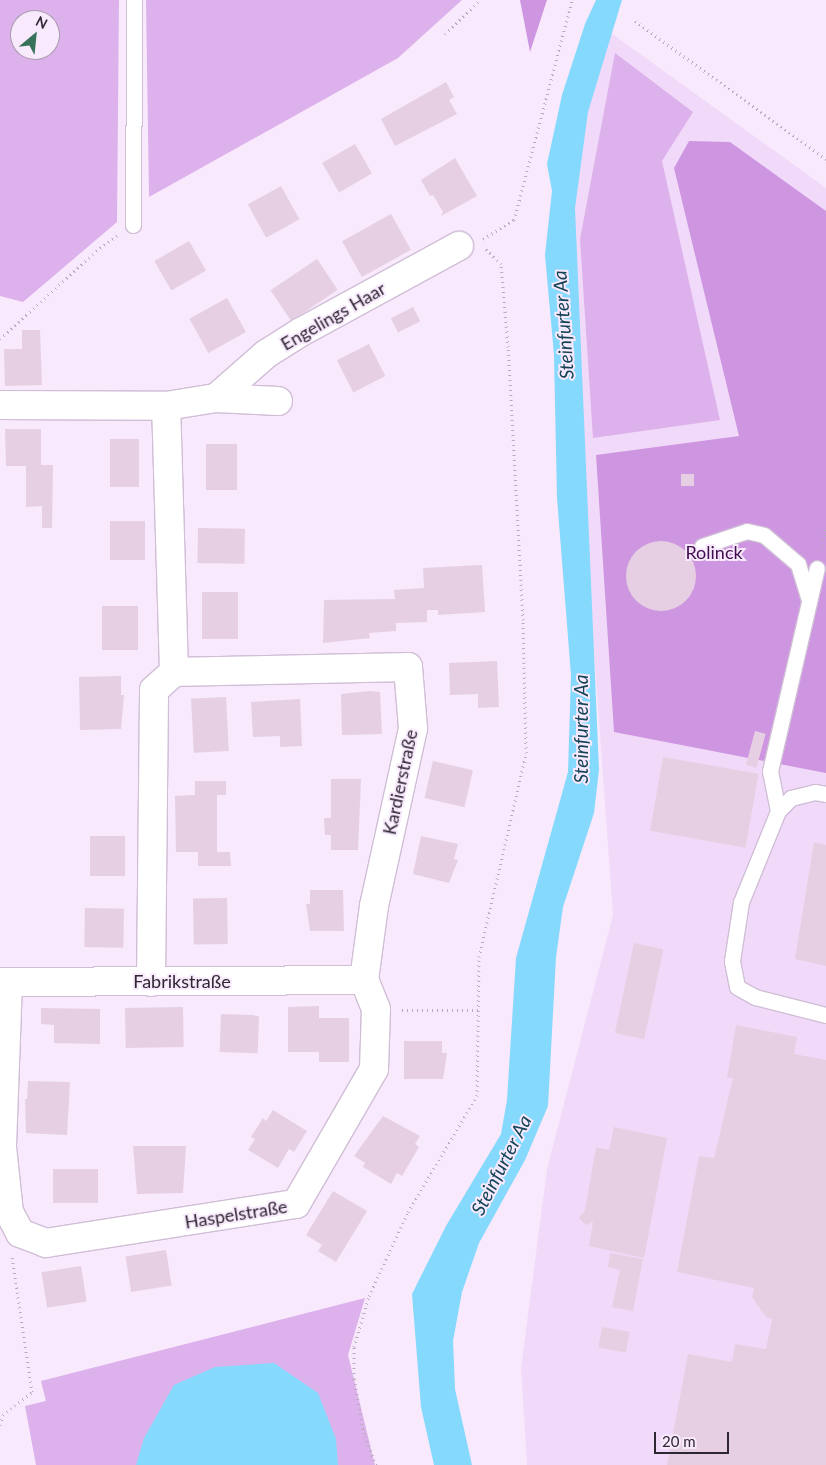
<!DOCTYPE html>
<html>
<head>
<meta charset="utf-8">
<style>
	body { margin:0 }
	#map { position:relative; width:826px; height:1465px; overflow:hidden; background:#f8e9fd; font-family:Lato,sans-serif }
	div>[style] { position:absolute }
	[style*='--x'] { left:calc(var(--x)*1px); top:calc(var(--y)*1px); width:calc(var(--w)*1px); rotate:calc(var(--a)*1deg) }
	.built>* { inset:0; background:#f1daf9 }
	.green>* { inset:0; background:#ddb1eb }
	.forest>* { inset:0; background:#ce96e0 }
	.water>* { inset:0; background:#85d9fc }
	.building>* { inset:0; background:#e7cfe3; transform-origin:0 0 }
	.round { border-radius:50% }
	.path>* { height:3px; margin-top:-1.5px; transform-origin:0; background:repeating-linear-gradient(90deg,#b8acbd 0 1px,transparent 0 5px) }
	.roads { filter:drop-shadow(1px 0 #d0bed6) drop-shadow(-1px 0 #d0bed6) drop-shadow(0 1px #d0bed6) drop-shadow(0 -1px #d0bed6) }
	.service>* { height:15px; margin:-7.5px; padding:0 7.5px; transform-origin:7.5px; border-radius:7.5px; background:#fff }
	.minor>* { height:28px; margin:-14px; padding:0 14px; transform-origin:14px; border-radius:14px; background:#fff }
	span { translate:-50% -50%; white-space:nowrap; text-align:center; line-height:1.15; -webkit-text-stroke:4px #f8e9fd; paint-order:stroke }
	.street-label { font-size:18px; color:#2e2731 }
	.park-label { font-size:18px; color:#410e50 }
	.water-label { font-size:19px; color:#134456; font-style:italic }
	.north { position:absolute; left:10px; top:10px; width:50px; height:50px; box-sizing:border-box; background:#f8e9fd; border:1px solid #a79bab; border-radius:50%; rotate:28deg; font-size:14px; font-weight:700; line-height:20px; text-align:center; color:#2e2731 }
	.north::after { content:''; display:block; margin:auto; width:18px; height:22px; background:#377159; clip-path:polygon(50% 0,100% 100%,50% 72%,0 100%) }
	.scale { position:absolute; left:654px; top:1432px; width:75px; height:22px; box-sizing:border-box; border:2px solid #2e2731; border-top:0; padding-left:6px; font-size:15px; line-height:18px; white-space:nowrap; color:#2e2731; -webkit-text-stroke:4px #f8e9fd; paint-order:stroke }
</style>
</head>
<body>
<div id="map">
	<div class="built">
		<i style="clip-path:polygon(604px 28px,826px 188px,826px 1465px,527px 1465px,521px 1368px,547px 1169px,613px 915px,564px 236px)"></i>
	</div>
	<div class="green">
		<i style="clip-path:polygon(evenodd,0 0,119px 0,117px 222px,23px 302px,0 296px,0 0,20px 20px,50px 20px,50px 50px,20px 50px,20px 20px)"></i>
		<i style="clip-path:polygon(146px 0,462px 0,398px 58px,149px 197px)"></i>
		<i style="clip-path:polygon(615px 53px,693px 112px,662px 161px,720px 420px,593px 438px,580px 239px)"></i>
		<i style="clip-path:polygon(365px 1298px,348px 1355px,375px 1465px,36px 1465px,25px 1406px,46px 1401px,41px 1381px)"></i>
	</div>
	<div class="forest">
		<i style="clip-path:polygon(520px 0,547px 0,530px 52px)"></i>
		<i style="clip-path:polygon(689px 141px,730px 142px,826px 211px,826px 773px,614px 732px,596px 455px,739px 436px,674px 168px)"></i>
	</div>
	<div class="water">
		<i style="clip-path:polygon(596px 0,622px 0,588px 112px,575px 208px,599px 770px,594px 813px,563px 907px,556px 957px,548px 1106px,525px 1160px,479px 1243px,462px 1292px,453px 1341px,455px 1389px,472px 1465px,434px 1465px,421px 1407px,412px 1294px,446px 1226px,501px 1134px,507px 1100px,516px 958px,568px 772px,571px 675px,557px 498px,554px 355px,545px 255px,552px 191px,547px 164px,562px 95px,585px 24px)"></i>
		<i style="clip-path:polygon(274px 1363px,318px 1393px,336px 1439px,338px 1465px,136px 1465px,144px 1438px,174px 1385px,215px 1367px)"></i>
	</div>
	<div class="building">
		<i style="clip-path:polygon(446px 82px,454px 97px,449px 100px,457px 114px,395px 146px,381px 119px)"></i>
		<i style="left:355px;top:144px;width:34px;height:38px;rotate:60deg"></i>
		<i style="clip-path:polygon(455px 158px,477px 196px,441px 216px,443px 212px,433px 195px,430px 196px,421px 180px)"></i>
		<i style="left:281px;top:186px;width:38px;height:38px;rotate:61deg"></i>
		<i style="left:391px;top:214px;width:41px;height:56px;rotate:61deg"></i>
		<i style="left:189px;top:241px;width:34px;height:40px;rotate:60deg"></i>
		<i style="left:317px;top:259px;width:37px;height:56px;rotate:56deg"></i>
		<i style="left:227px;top:298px;width:39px;height:43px;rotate:61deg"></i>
		<i style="left:413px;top:307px;width:16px;height:25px;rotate:63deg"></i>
		<i style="clip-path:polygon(22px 330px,40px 330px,42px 385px,5px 386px,4px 349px,22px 349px)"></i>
		<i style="left:369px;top:344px;width:36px;height:36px;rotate:63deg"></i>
		<i style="clip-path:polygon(5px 429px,41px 429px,41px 465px,53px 465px,52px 528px,42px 528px,42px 506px,26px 507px,26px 466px,6px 466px)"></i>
		<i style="left:110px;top:439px;width:29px;height:48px"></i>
		<i style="left:206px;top:444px;width:31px;height:46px"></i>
		<i style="left:694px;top:474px;width:12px;height:13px;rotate:90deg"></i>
		<i style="left:110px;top:521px;width:35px;height:39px"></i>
		<i style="left:198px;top:528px;width:47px;height:35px;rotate:1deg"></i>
		<i class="round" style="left:626px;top:541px;width:70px;height:70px"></i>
		<i style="clip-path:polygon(482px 565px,485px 612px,438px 615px,438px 610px,427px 610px,427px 622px,396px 623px,396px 631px,369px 633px,370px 638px,323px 643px,324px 600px,395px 599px,394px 590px,424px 588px,423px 568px)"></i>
		<i style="left:238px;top:592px;width:47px;height:36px;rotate:90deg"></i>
		<i style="left:102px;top:606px;width:36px;height:44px"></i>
		<i style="clip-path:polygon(497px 661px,499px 707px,478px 708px,478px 694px,450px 695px,449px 663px)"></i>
		<i style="clip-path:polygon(121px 676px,121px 695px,124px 695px,121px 729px,80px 730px,79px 677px)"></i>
		<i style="clip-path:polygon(370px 691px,380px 692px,382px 734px,342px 735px,341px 694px)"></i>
		<i style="left:226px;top:697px;width:54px;height:35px;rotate:87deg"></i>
		<i style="clip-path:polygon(300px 699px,302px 746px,280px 747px,280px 736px,253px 737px,251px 702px)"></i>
		<i style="left:755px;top:731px;width:11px;height:35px;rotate:15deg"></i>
		<i style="left:663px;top:757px;width:97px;height:75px;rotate:10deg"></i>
		<i style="left:433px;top:761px;width:41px;height:38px;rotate:13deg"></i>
		<i style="clip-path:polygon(331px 779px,361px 779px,358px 850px,331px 850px,331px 835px,325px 835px,324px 818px,331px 818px)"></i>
		<i style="clip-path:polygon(195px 781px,226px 781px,226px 795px,217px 795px,217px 852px,230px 852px,231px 866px,198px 866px,198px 852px,176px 852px,175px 796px,195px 795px)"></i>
		<i style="left:90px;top:836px;width:35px;height:40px"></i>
		<i style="clip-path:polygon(421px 836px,458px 844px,454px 859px,458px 860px,449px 883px,413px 874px)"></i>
		<i style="clip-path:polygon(814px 842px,826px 845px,826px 966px,795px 959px)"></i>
		<i style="clip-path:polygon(310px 890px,343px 890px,344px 931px,310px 931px,306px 904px,310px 904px)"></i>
		<i style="left:227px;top:898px;width:46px;height:34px;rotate:89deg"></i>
		<i style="left:85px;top:908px;width:39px;height:39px;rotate:1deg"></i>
		<i style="left:634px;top:943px;width:30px;height:92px;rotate:12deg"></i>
		<i style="clip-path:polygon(319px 1006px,319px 1018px,349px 1018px,349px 1062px,319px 1062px,319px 1052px,288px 1052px,288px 1007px)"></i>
		<i style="left:183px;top:1007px;width:40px;height:58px;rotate:89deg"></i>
		<i style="clip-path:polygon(41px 1008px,100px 1009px,100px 1044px,54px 1043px,54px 1025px,41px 1024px)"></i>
		<i style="left:221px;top:1014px;width:38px;height:38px;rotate:2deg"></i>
		<i style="clip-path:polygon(736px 1025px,797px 1037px,794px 1054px,826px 1060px,826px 1465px,667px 1465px,688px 1354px,732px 1362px,735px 1344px,766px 1349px,772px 1319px,766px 1317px,752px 1297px,754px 1288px,677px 1272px,699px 1156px,714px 1158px,733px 1078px,727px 1078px)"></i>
		<i style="clip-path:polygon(404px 1041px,442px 1041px,442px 1053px,447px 1053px,443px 1079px,404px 1079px)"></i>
		<i style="clip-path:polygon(28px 1081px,70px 1082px,67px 1135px,26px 1133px,25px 1099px,27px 1099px)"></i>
		<i style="clip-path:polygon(273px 1110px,307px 1131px,294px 1152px,289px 1149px,278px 1168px,248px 1150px,255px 1139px,251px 1137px,263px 1118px,266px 1121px)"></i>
		<i style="clip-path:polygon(383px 1116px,420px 1136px,415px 1144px,419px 1147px,402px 1176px,397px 1173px,391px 1184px,363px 1167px,365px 1163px,354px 1156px)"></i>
		<i style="clip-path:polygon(614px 1127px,667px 1138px,644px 1258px,589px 1246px,593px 1222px,586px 1225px,579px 1218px,585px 1210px,596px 1147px,609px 1150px)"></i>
		<i style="clip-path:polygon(133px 1146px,186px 1146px,183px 1193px,137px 1194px)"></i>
		<i style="left:98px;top:1169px;width:34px;height:45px;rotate:90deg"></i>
		<i style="clip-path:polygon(333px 1191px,367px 1211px,336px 1262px,318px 1251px,322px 1245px,306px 1235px)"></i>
		<i style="left:166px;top:1250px;width:36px;height:41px;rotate:81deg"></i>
		<i style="clip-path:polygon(610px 1253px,643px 1259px,633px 1311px,612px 1307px,620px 1270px,608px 1267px)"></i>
		<i style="left:81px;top:1266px;width:36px;height:40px;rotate:81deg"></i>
		<i style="left:602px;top:1327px;width:28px;height:21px;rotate:10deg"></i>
	</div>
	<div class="path">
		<i style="--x:635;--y:21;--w:236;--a:35.8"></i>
		<i style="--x:445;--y:34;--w:49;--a:-44.2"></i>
		<i style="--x:483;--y:239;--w:36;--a:-32"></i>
		<i style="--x:514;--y:220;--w:228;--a:-75.2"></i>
		<i style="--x:0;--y:339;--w:130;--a:-42.5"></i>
		<i style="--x:96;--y:251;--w:26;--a:-36"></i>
		<i style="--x:821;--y:550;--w:22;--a:-77"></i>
		<i style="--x:402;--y:1010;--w:77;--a:0"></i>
		<i style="--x:0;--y:1425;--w:10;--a:-73"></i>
		<i style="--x:3;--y:1415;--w:37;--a:-38"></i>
		<i style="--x:32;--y:1392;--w:136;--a:-98.4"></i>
		<i style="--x:376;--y:1465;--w:33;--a:-111"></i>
		<i style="--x:364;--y:1434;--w:57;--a:-100.1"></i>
		<i style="--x:354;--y:1378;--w:31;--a:-90"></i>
		<i style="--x:354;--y:1347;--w:53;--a:-73.6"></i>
		<i style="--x:369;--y:1296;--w:93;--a:-65.1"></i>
		<i style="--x:408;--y:1212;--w:135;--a:-59.3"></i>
		<i style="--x:477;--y:1096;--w:139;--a:-89.2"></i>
		<i style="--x:479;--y:957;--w:209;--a:-77"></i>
		<i style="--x:526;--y:753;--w:133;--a:-91.3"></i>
		<i style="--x:523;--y:620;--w:273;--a:-93.1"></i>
		<i style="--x:508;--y:347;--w:83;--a:-94.8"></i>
		<i style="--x:501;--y:264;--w:23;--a:-135"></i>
	</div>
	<div class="roads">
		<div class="service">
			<i style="--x:133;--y:225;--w:225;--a:-89.7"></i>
			<i style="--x:702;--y:546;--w:47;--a:-18.4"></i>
			<i style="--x:747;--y:531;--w:17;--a:13"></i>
			<i style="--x:764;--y:535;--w:45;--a:40.5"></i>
			<i style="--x:798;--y:564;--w:38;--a:73"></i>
			<i style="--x:826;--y:794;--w:11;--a:-170"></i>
			<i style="--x:815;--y:792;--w:25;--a:166"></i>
			<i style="--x:791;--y:798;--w:18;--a:135"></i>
			<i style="--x:778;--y:811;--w:98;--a:112.1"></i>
			<i style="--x:741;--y:902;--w:60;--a:98.7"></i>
			<i style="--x:732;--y:961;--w:26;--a:79"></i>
			<i style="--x:737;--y:987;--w:21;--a:29"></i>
			<i style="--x:755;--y:997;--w:73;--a:14.2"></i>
			<i style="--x:778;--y:811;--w:41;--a:-101.3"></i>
			<i style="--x:770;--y:771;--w:208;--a:-77"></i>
		</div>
		<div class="minor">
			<i style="--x:216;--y:398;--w:67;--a:-41.3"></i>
			<i style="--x:266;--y:354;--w:41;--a:-32.2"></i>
			<i style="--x:301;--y:332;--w:180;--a:-28.6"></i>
			<i style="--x:0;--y:405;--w:166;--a:0.3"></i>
			<i style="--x:166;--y:406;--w:51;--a:-9.1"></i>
			<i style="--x:216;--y:398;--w:62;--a:2.8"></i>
			<i style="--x:0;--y:982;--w:364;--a:-0.3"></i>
			<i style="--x:8;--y:982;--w:165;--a:92.1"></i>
			<i style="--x:2;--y:1147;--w:65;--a:83.9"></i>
			<i style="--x:9;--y:1212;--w:24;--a:62"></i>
			<i style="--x:20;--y:1233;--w:28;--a:21"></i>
			<i style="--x:46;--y:1243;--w:253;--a:-8.9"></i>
			<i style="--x:296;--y:1204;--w:156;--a:-60"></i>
			<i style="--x:374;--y:1069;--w:60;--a:-88.1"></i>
			<i style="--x:376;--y:1009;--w:31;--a:-112"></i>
			<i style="--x:364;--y:980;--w:75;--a:-82.3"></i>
			<i style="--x:374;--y:906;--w:182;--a:-77.6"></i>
			<i style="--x:413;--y:728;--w:61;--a:-94.7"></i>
			<i style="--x:408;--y:667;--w:234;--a:178.8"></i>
			<i style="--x:151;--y:982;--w:292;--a:-89.4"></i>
			<i style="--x:154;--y:690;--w:27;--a:-42"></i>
			<i style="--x:174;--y:672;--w:266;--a:-91.7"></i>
		</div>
	</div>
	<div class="street-label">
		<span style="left:333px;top:316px;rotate:-30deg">Engelings Haar</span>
		<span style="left:400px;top:782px;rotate:-78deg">Kardierstraße</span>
		<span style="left:182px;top:981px">Fabrikstraße</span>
		<span style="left:236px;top:1214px;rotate:-9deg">Haspelstraße</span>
	</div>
	<div class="park-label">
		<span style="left:714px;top:552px">Rolinck</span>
	</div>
	<div class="water-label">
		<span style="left:563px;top:325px;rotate:-94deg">Steinfurter Aa</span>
		<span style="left:581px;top:729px;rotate:-90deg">Steinfurter Aa</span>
		<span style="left:501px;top:1165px;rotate:-63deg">Steinfurter Aa</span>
	</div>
	<div class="north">N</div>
	<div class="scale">20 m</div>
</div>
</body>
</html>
